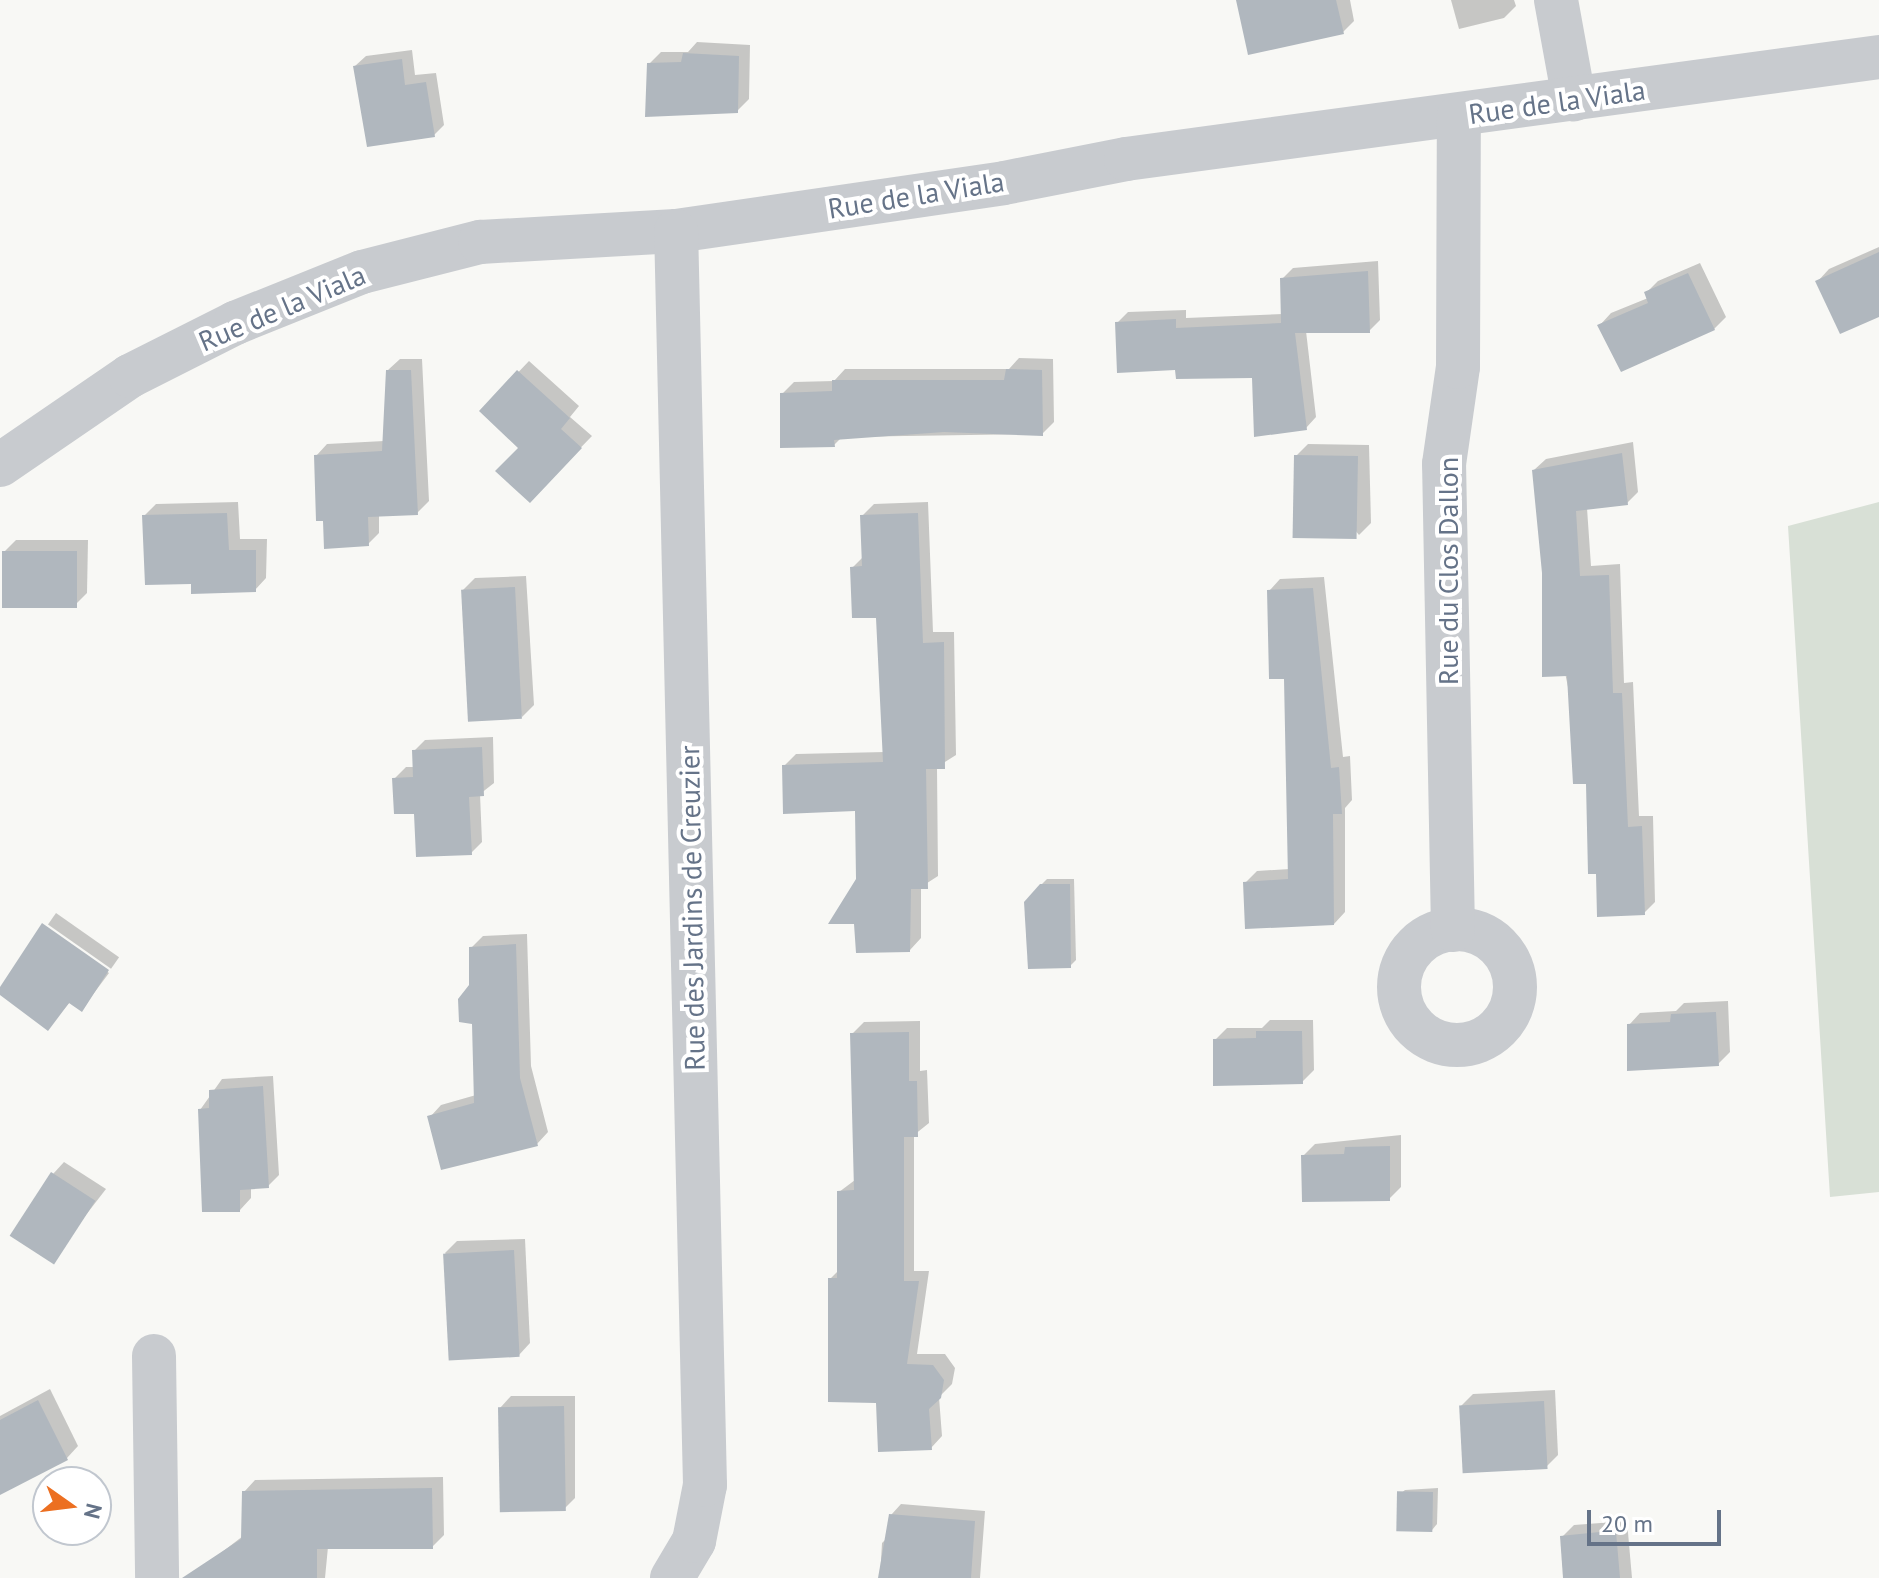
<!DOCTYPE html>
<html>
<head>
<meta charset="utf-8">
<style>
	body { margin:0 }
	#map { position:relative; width:1879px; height:1578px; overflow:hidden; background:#f8f8f5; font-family:"PT Sans",sans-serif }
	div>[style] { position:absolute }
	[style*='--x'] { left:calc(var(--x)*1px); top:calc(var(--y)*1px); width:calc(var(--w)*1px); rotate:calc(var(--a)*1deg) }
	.green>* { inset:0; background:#d8e0d6 }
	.shadow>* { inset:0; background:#0003; transform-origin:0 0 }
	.building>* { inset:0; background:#b0b7be; transform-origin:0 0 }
	.minor>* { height:44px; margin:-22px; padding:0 22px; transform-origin:22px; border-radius:22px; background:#c8cbcf }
	.minor>.ring { margin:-22px; padding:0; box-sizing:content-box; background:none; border:44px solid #c8cbcf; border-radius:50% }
	span { translate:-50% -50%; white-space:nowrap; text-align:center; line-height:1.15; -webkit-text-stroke:8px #fff; paint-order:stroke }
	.street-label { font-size:28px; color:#657388 }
	.north { position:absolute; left:32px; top:1466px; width:80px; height:80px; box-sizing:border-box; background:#fff; border:2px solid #c1c7cf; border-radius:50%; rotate:104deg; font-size:22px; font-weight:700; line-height:32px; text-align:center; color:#657388 }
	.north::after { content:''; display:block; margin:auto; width:28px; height:36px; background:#ec6f21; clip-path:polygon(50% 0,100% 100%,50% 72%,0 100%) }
	.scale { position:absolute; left:1587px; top:1510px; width:134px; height:36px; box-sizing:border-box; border:4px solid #657388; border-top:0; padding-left:10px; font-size:24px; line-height:28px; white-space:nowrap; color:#657388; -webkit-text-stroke:6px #fff; paint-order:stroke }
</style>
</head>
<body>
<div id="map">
	<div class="green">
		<i style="clip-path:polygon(1879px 502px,1879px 1192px,1830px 1197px,1788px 526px)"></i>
	</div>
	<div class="shadow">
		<i style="clip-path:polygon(1238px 0,1350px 0,1354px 21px,1343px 32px)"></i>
		<i style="clip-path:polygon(1451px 0,1514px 0,1516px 6px,1504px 18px,1459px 29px)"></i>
		<i style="clip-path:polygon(697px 42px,750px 45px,749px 99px,737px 111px,649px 64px,661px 52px,688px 52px)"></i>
		<i style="clip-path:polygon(412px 50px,415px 75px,436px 73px,444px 125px,434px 135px,355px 66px,366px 56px)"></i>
		<i style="clip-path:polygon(1879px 247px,1879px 315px,1818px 281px,1829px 269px)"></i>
		<i style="clip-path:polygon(1378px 261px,1380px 320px,1369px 331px,1306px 331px,1316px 417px,1306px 428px,1254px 376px,1177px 368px,1117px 323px,1128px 312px,1186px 310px,1186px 318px,1283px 314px,1282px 279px,1293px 268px)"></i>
		<i style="clip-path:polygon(1700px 263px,1726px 317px,1714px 329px,1600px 325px,1611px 313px,1648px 298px,1646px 293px,1658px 281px)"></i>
		<i style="clip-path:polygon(1019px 358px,1053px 359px,1054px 422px,1042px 434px,842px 437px,834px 445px,782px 394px,794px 382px,834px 381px,845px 369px,1009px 369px)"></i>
		<i style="clip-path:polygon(400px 359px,422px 359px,429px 501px,417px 513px,379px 515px,379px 533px,368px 544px,325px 519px,316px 456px,327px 444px,384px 441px,388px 370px)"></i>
		<i style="clip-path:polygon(529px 361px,579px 406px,570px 417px,592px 436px,530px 500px,521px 448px,481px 411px)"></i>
		<i style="clip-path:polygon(1633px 442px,1638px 492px,1627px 503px,1587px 508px,1591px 566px,1620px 564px,1624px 683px,1633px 682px,1639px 816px,1653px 816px,1655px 902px,1644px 913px,1598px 872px,1588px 782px,1544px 573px,1534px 470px,1546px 459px)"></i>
		<i style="clip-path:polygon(1308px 444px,1369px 445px,1371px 523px,1359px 535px,1296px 456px)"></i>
		<i style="clip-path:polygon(238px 502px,240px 539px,267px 539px,266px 578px,255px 590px,193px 582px,144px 516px,156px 504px)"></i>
		<i style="clip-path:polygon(928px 502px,933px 632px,954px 632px,956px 755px,937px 767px,938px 876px,921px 887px,921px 938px,910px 950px,858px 880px,857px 809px,784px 766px,796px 754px,885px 752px,877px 616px,852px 568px,864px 556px,862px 516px,874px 504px)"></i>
		<i style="clip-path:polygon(16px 540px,88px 540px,87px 593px,75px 605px,4px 552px)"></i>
		<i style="clip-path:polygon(526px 576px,534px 705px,522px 717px,463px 590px,475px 578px)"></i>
		<i style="clip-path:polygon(1324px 577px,1343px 757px,1350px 756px,1352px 800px,1345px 808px,1345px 912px,1334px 924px,1245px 883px,1257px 871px,1290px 869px,1286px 677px,1269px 591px,1280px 579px)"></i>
		<i style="clip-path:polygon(493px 737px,494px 783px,480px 794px,482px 842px,471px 853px,416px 812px,395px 778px,406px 767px,414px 767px,414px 751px,425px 740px)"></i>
		<i style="clip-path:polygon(1047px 879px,1074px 879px,1076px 960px,1070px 966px,1041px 885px)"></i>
		<i style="left:56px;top:913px;width:77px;height:14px;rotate:35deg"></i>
		<i style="clip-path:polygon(43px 926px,109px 973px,82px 1009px,70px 1002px,48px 1028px,0 993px)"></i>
		<i style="clip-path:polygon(527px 934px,531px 1066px,548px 1132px,537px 1144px,430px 1117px,441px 1105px,476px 1095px,471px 948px,483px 936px)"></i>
		<i style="clip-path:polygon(1728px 1001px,1730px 1052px,1718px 1064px,1629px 1025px,1640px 1013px,1676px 1011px,1684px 1003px)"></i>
		<i style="clip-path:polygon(1270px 1020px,1313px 1020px,1314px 1070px,1302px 1082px,1215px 1040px,1227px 1028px,1262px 1028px)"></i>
		<i style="clip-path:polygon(920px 1021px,920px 1071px,927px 1070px,929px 1123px,914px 1135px,914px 1271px,929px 1271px,917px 1354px,945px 1354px,955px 1368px,952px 1384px,939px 1397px,942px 1436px,931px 1448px,878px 1401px,830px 1279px,839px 1270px,839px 1192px,855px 1180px,852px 1034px,864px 1022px)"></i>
		<i style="clip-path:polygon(273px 1076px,279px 1175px,268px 1186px,251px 1187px,251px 1198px,240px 1210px,200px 1110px,222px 1079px)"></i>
		<i style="clip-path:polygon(1401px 1135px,1401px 1187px,1389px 1199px,1303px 1156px,1315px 1144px)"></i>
		<i style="clip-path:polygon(64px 1162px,106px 1189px,51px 1260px,53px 1174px)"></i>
		<i style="clip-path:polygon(525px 1239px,530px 1343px,519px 1355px,445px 1253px,457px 1241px)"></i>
		<i style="clip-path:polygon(50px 1389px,78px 1446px,67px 1458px,0 1493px,0 1416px)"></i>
		<i style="clip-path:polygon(1555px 1390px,1558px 1455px,1546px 1467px,1461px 1406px,1473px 1394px)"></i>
		<i style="clip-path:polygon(511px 1396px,575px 1396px,575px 1498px,564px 1509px,500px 1408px)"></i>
		<i style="clip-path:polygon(443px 1477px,444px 1535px,432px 1547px,328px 1547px,325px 1578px,224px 1578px,213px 1559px,243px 1536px,244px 1492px,255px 1480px)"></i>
		<i style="clip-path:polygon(1438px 1488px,1437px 1524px,1432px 1530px,1399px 1495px,1405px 1490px)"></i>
		<i style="clip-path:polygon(901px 1504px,985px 1511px,980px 1578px,880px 1578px,882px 1543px,889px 1536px,891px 1515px)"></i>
		<i style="clip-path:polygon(1627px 1521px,1632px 1578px,1565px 1578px,1562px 1537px,1574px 1525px)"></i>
	</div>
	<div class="building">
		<i style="clip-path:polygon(1236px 0,1336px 0,1344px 34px,1248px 55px)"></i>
		<i style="clip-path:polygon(683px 53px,739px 56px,738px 113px,645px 117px,647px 63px,681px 62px)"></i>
		<i style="clip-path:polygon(402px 59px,405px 85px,426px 82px,435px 137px,367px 147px,353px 66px)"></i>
		<i style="clip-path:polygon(1879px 252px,1879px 317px,1840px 334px,1815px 281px)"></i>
		<i style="clip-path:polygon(1368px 271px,1370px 333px,1295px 333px,1307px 430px,1254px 437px,1252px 378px,1176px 379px,1175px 370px,1117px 373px,1115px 322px,1176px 319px,1176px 328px,1281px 323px,1280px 278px)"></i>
		<i style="clip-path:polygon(1688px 273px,1715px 330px,1621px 372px,1597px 325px,1648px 303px,1644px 292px)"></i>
		<i style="clip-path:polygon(1006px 369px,1042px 370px,1043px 436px,944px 432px,834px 440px,835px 447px,780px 448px,780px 393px,832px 391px,832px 380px,1004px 380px)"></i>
		<i style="clip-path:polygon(386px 370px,411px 370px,418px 515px,368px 517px,369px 546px,324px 549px,323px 521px,316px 521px,314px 455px,382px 451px)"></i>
		<i style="clip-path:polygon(517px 370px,570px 418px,561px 429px,582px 448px,530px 503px,495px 471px,518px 448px,479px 411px)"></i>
		<i style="clip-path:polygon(1622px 453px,1628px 505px,1576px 511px,1580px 576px,1609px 575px,1613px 693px,1622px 693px,1628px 827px,1642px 826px,1645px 915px,1597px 917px,1596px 874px,1588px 874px,1586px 784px,1573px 784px,1567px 676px,1542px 677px,1542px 573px,1532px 470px)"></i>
		<i style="left:1294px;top:455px;width:64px;height:83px;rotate:1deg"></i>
		<i style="clip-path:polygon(227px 513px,229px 550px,256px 550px,256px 592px,191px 594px,191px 584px,145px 585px,142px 515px)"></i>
		<i style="clip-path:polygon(918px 513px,923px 643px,944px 642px,945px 769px,926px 769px,928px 889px,911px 889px,910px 952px,856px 953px,854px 924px,828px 924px,856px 879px,855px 811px,783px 814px,782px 765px,883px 762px,876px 618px,852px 618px,850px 567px,862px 566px,860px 515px)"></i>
		<i style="left:2px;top:551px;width:75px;height:57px"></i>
		<i style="left:515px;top:587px;width:132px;height:54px;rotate:87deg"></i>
		<i style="clip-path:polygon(1313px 588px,1331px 768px,1339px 767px,1342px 814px,1333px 814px,1334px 925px,1245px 929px,1243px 882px,1288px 879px,1284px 679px,1269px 679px,1267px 590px)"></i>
		<i style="clip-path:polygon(482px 747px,484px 796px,469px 797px,472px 855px,416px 857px,414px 814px,394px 814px,392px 778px,413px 777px,412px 750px)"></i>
		<i style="clip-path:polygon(1040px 884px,1070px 884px,1071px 968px,1028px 969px,1024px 902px)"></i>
		<i style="clip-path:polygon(42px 923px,109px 970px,82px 1012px,69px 1003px,48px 1031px,0 995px,0 987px)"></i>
		<i style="clip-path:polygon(516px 944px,520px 1078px,538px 1146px,441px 1170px,427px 1116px,474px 1103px,472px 1024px,459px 1022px,458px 999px,469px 985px,469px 947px)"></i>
		<i style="clip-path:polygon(1716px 1012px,1719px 1066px,1627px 1071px,1627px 1024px,1670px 1022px,1671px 1014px)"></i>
		<i style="clip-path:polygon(1256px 1031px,1302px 1031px,1303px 1084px,1213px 1086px,1213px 1039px,1256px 1038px)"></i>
		<i style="clip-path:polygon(909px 1032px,909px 1081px,917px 1081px,918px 1137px,904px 1137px,904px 1281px,919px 1281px,907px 1364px,933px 1365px,944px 1380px,941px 1398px,929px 1409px,932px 1450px,878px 1452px,876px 1403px,828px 1402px,828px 1278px,837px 1278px,837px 1191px,854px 1190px,850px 1033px)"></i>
		<i style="clip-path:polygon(263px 1086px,269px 1188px,240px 1190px,240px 1212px,202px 1212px,198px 1109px,209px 1108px,209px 1090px)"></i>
		<i style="clip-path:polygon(1390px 1146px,1390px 1201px,1302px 1202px,1301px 1155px,1344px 1154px,1345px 1147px)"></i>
		<i style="left:51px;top:1172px;width:53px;height:76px;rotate:33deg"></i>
		<i style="left:514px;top:1250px;width:107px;height:71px;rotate:87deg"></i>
		<i style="clip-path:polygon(38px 1400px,68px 1460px,0 1495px,0 1420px)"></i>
		<i style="left:1544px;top:1401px;width:68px;height:85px;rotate:87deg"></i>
		<i style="left:564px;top:1406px;width:105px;height:66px;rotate:89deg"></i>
		<i style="clip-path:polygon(432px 1488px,433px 1549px,317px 1549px,317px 1578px,182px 1578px,241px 1539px,242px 1491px)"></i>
		<i style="left:1433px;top:1492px;width:40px;height:36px;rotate:91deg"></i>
		<i style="clip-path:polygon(889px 1514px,975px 1521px,971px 1578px,878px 1578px)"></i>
		<i style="clip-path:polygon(1600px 1532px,1616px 1532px,1620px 1578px,1563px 1578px,1560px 1536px)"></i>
	</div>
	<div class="minor">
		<i style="--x:1556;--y:0;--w:101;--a:79.7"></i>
		<i style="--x:0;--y:465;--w:158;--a:-34.4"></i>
		<i style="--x:130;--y:376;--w:118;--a:-26.8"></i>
		<i style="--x:235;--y:323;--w:137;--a:-21.9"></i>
		<i style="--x:362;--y:272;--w:122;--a:-14.3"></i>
		<i style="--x:480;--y:242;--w:196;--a:-3.2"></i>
		<i style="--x:676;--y:231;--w:331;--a:-8.3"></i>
		<i style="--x:1004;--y:183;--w:124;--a:-11.1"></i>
		<i style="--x:1126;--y:159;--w:760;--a:-7.71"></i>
		<i class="ring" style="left:1399px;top:929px;width:72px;height:72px"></i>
		<i style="--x:1453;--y:930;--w:466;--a:-91.1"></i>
		<i style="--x:1444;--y:464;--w:98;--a:-81.8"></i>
		<i style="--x:1458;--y:367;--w:251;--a:-89.8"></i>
		<i style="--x:154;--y:1356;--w:222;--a:89.2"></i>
		<i style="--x:672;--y:1578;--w:43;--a:-59.3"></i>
		<i style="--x:694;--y:1541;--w:57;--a:-78.9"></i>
		<i style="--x:705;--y:1485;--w:1254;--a:-91.32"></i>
	</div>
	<div class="street-label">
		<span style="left:1557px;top:102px;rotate:-8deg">Rue de la Viala</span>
		<span style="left:916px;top:195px;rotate:-9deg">Rue de la Viala</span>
		<span style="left:282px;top:308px;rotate:-23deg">Rue de la Viala</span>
		<span style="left:1448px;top:571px;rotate:-90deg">Rue du Clos Dallon</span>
		<span style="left:692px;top:908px;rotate:-91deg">Rue des Jardins de Creuzier</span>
	</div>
	<div class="north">N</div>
	<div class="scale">20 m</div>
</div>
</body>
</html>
